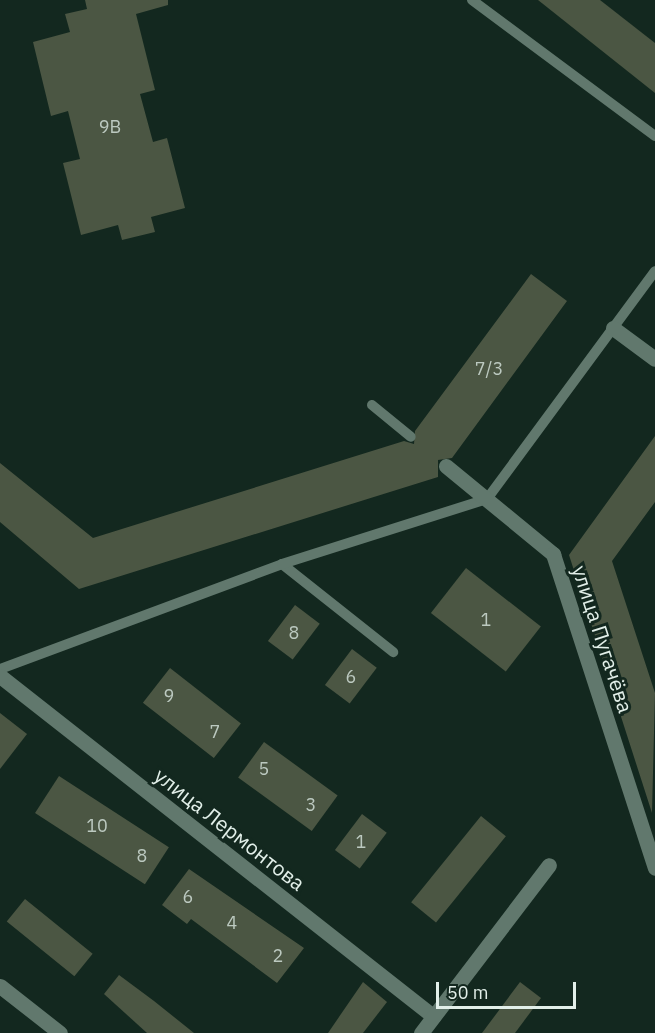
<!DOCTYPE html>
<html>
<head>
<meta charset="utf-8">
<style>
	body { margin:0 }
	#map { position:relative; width:655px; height:1033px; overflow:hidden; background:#13281f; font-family:"IBM Plex Sans",sans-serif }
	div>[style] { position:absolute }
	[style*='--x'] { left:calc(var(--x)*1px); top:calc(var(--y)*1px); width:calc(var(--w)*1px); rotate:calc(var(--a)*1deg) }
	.building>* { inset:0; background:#4b5643; transform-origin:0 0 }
	.lane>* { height:10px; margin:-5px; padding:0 5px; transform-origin:5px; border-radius:5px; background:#61786d }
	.street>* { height:15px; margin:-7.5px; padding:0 7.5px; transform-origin:7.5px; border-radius:7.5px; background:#61786d }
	span { translate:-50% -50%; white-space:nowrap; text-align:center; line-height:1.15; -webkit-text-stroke:6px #13281f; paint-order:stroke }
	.number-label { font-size:18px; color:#bcc9c0 }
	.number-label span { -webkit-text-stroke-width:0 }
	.street-label { font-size:21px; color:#e2efe9 }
	.scale { position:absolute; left:436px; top:982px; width:140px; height:27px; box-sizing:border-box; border:3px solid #e2efe9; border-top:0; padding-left:8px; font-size:18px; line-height:21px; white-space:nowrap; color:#e2efe9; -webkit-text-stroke:4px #13281f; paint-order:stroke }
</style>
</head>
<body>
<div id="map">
	<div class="building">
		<i style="clip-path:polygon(85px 0,168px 0,168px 5px,136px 14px,155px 90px,140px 94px,153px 142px,167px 138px,185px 208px,151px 217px,155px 232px,122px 240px,118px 225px,81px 235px,63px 163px,80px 159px,68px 111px,51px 116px,33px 42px,70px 32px,65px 14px,87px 9px)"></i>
		<i style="clip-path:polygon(538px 0,600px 0,655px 43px,655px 93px)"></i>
		<i style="clip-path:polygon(531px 274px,567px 301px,452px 458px,438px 460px,438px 477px,79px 589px,0 522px,0 463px,93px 538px,404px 441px,414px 444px,415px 431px)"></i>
		<i style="clip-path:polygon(655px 436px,655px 502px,612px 561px,655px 693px,652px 813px,569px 555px)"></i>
		<i style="left:466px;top:568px;width:95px;height:57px;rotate:38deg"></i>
		<i style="left:295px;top:605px;width:31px;height:45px;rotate:37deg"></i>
		<i style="left:352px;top:649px;width:31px;height:45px;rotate:37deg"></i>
		<i style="left:170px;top:668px;width:90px;height:44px;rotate:38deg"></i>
		<i style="clip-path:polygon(0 713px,27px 734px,0 769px)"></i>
		<i style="left:264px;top:742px;width:91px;height:44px;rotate:36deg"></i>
		<i style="left:59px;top:776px;width:131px;height:44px;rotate:33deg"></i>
		<i style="left:362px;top:814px;width:31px;height:45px;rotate:37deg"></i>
		<i style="left:481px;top:816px;width:32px;height:111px;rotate:39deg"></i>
		<i style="clip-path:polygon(189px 869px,304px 948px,277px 983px,191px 919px,187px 924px,162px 905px)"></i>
		<i style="left:25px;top:899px;width:87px;height:29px;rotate:39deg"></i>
		<i style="clip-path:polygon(119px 975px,154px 1001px,194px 1033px,147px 1033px,104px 994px)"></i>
		<i style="clip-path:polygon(363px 982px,387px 1002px,363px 1033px,328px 1033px)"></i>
		<i style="clip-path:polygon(520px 982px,541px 998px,515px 1033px,482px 1033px)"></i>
	</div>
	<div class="lane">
		<i style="--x:472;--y:0;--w:228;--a:36.6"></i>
		<i style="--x:372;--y:405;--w:50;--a:39.4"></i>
		<i style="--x:282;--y:564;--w:142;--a:38.4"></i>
		<i style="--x:0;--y:669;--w:301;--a:-20.4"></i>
		<i style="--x:282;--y:564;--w:215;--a:-17.6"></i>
		<i style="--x:487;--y:499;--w:283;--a:-53.6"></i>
	</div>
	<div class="street">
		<i style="--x:613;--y:328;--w:52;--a:36.4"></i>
		<i style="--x:446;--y:466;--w:139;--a:39.4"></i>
		<i style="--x:553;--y:554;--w:330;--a:72"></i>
		<i style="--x:0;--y:676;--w:551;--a:38.14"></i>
		<i style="--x:0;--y:986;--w:76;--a:38.1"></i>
		<i style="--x:421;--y:1033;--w:211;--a:-52.7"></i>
	</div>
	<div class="number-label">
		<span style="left:110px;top:127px">9В</span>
		<span style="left:489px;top:369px">7/3</span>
		<span style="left:486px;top:620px">1</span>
		<span style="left:294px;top:633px">8</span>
		<span style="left:351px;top:677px">6</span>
		<span style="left:169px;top:696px">9</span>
		<span style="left:215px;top:732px">7</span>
		<span style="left:264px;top:769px">5</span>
		<span style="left:311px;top:805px">3</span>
		<span style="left:97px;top:826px">10</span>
		<span style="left:361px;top:842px">1</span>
		<span style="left:142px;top:856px">8</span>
		<span style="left:188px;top:897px">6</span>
		<span style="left:232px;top:923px">4</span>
		<span style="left:278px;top:956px">2</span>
	</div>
	<div class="street-label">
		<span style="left:603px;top:639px;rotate:72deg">улица Пугачёва</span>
		<span style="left:230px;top:829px;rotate:38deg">улица Лермонтова</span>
	</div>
	<div class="scale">50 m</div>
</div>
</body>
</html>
